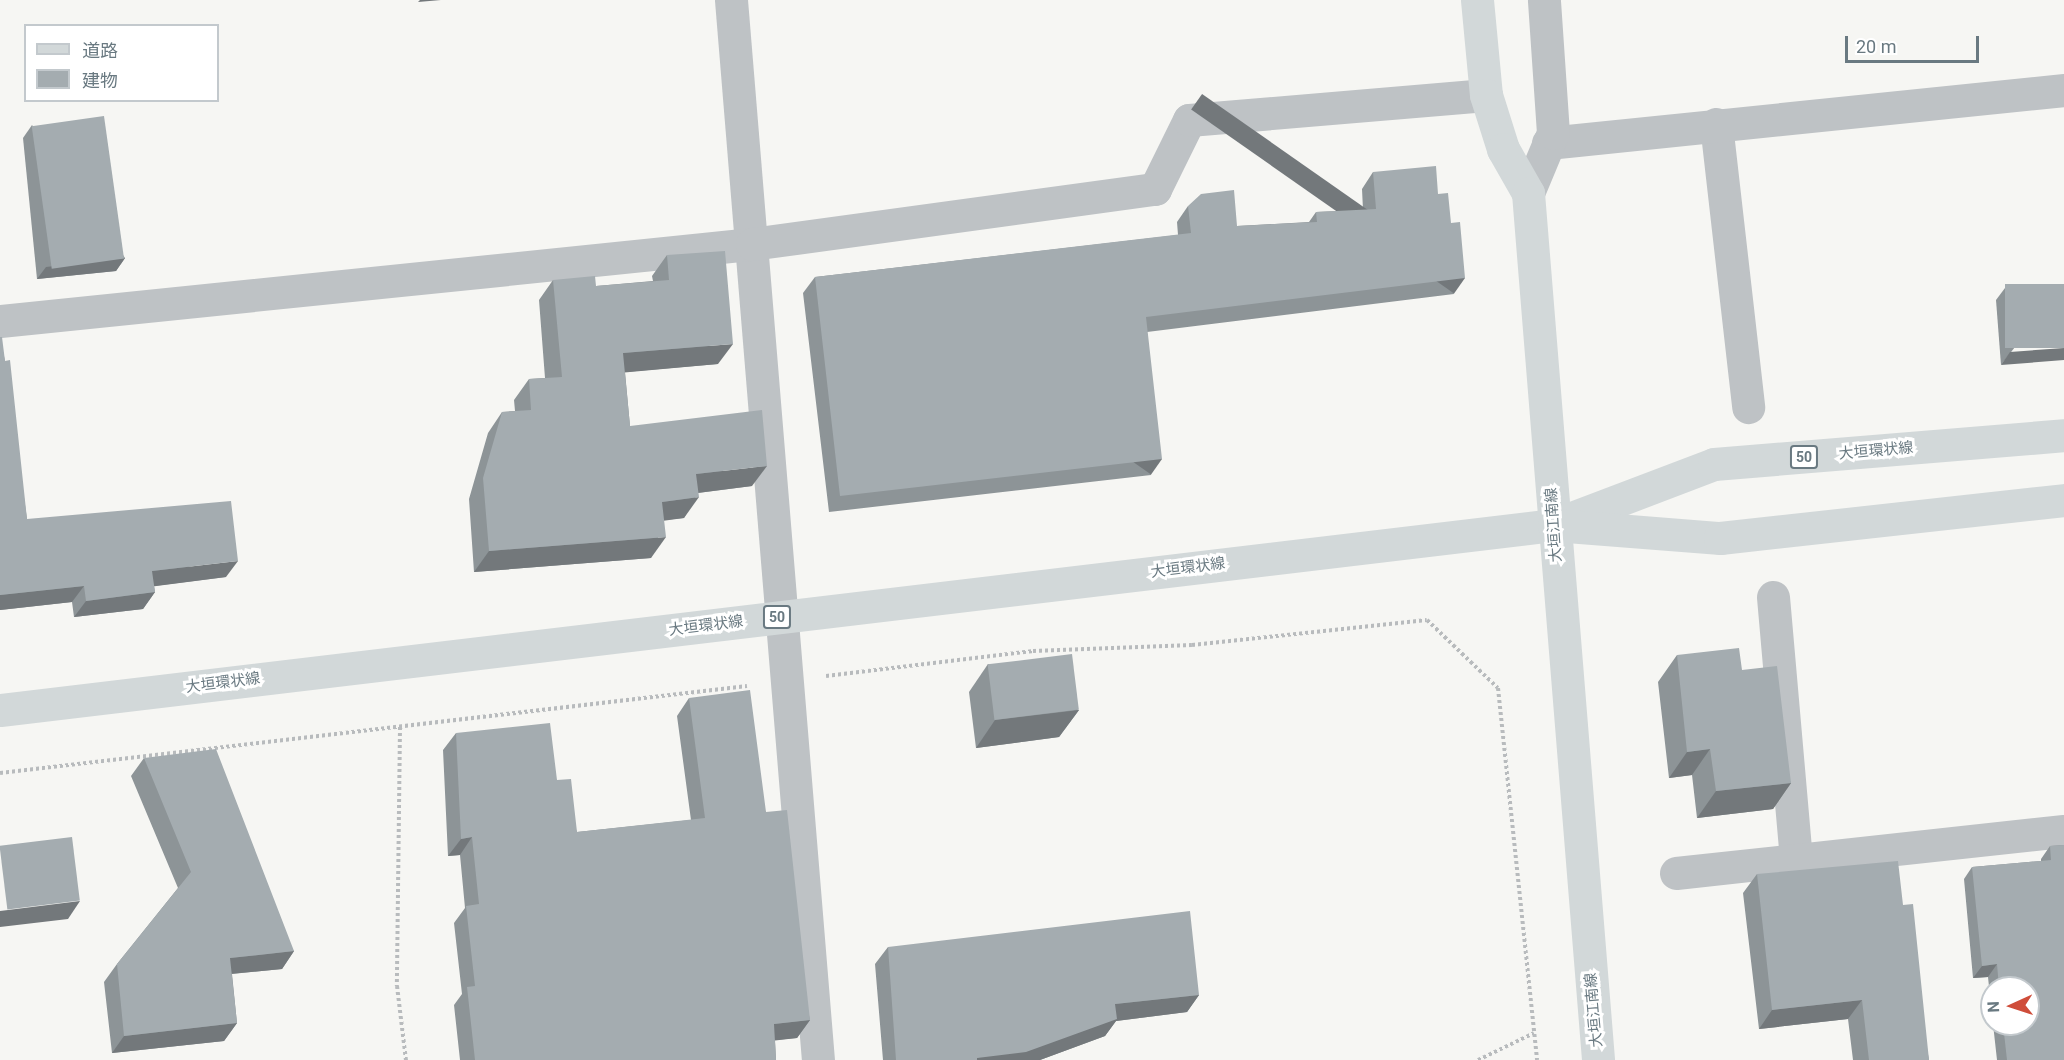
<!DOCTYPE html>
<html>
<head>
<meta charset="utf-8">
<style>
	body { margin:0 }
	#map { position:relative; width:2064px; height:1060px; overflow:hidden; background:#f6f6f3; font-family:Roboto,"Noto Sans JP",sans-serif }
	div>[style] { position:absolute }
	[style*='--x'] { left:calc(var(--x)*1px); top:calc(var(--y)*1px); width:calc(var(--w)*1px); rotate:calc(var(--a)*1deg) }
	.path>* { height:4px; margin-top:-2px; transform-origin:0; background:repeating-linear-gradient(90deg,#b8bbbd 0 3px,transparent 0 6px) }
	.minor>* { height:33px; margin:-16.5px; padding:0 16.5px; transform-origin:16.5px; border-radius:16.5px; background:#bec2c5 }
	.major>* { height:33px; margin:-16.5px; padding:0 16.5px; transform-origin:16.5px; border-radius:16.5px; background:#d2d8d9 }
	.wall>* { inset:0; background:#8d9497 }
	.shaded-wall>* { inset:0; background:#73787b; transform-origin:0 0 }
	.building>* { inset:0; background:#a4acb0; transform-origin:0 0 }
	span { translate:-50% -50%; white-space:nowrap; text-align:center; line-height:1.15; -webkit-text-stroke:6px #fff; paint-order:stroke }
	.shield-label span { padding:2px 4px; background:#fff; border:2px solid; border-radius:4px; -webkit-text-stroke-width:0 }
	.shield-label { font-size:14px; color:#697981; font-weight:700 }
	.street-label { font-size:15px; color:#697981 }
	.legend { position:absolute; left:24px; top:24px; width:195px; height:78px; box-sizing:border-box; background:#fff; border:2px solid #c3c9cd; margin:0; padding:8px 10px; list-style:none; font-size:18px; color:#697981 }
	.legend li { display:flex; align-items:center; gap:12px; height:30px }
	.legend b { width:30px; border:2px solid #c3c9cd }
	.north { position:absolute; left:1980px; top:976px; width:60px; height:60px; box-sizing:border-box; background:#fff; border:2px solid #c3c9cd; border-radius:50%; rotate:267deg; font-size:16px; font-weight:700; line-height:24px; text-align:center; color:#697981 }
	.north::after { content:''; display:block; margin:auto; width:21px; height:27px; background:#cf4d3a; clip-path:polygon(50% 0,100% 100%,50% 72%,0 100%) }
	.scale { position:absolute; left:1845px; top:36px; width:134px; height:27px; box-sizing:border-box; border:3px solid #697981; border-top:0; padding-left:8px; font-size:18px; line-height:21px; white-space:nowrap; color:#697981; -webkit-text-stroke:4px #fff; paint-order:stroke }
</style>
</head>
<body>
<div id="map">
	<div class="path">
		<i style="--x:826;--y:676;--w:209;--a:-6.9"></i>
		<i style="--x:1033;--y:651;--w:159;--a:-2.2"></i>
		<i style="--x:1192;--y:645;--w:236;--a:-6.1"></i>
		<i style="--x:1427;--y:620;--w:98;--a:43.8"></i>
		<i style="--x:1498;--y:688;--w:374;--a:84"></i>
		<i style="--x:400;--y:727;--w:259;--a:90.7"></i>
		<i style="--x:397;--y:986;--w:75;--a:83.1"></i>
		<i style="--x:0;--y:773;--w:752;--a:-6.64"></i>
		<i style="--x:1478;--y:1060;--w:62;--a:-25.7"></i>
	</div>
	<div class="minor">
		<i style="--x:731;--y:0;--w:1064;--a:85.31"></i>
		<i style="--x:1716;--y:124;--w:285;--a:83.5"></i>
		<i style="--x:1548;--y:143;--w:519;--a:-5.86"></i>
		<i style="--x:1528;--y:193;--w:65;--a:-67.4"></i>
		<i style="--x:1553;--y:133;--w:133;--a:-93.9"></i>
		<i style="--x:0;--y:321;--w:756;--a:-5.85"></i>
		<i style="--x:752;--y:244;--w:407;--a:-7.8"></i>
		<i style="--x:1155;--y:189;--w:77;--a:-63.8"></i>
		<i style="--x:1189;--y:120;--w:298;--a:-4.8"></i>
		<i style="--x:1773;--y:597;--w:264;--a:85"></i>
		<i style="--x:1676;--y:873;--w:390;--a:-6.2"></i>
	</div>
	<div class="major">
		<i style="--x:1477;--y:0;--w:95;--a:84.6"></i>
		<i style="--x:1486;--y:95;--w:57;--a:72.5"></i>
		<i style="--x:1503;--y:149;--w:51;--a:60.4"></i>
		<i style="--x:1528;--y:193;--w:870;--a:85.38"></i>
		<i style="--x:1564;--y:521;--w:160;--a:-20.8"></i>
		<i style="--x:1714;--y:464;--w:351;--a:-4.7"></i>
		<i style="--x:0;--y:710;--w:1565;--a:-6.79"></i>
		<i style="--x:1554;--y:525;--w:167;--a:4.5"></i>
		<i style="--x:1720;--y:538;--w:346;--a:-6.3"></i>
	</div>
	<div class="wall">
		<i style="clip-path:polygon(32px 125px,125px 258px,116px 271px,37px 279px,23px 138px)"></i>
		<i style="clip-path:polygon(1373px 172px,1438px 194px,1454px 294px,1147px 332px,1151px 475px,829px 512px,803px 293px,815px 277px,1178px 235px,1177px 222px,1188px 206px,1237px 226px,1309px 222px,1316px 212px,1363px 210px,1362px 189px)"></i>
		<i style="clip-path:polygon(667px 255px,718px 364px,625px 372px,630px 426px,752px 486px,698px 493px,684px 518px,664px 520px,651px 558px,474px 572px,469px 499px,488px 433px,502px 412px,515px 411px,514px 400px,529px 379px,545px 378px,539px 300px,553px 280px,596px 286px,653px 281px,652px 276px)"></i>
		<i style="clip-path:polygon(2064px 284px,2001px 365px,1996px 300px,2005px 288px)"></i>
		<i style="clip-path:polygon(0 337px,5px 361px,27px 519px,226px 577px,154px 586px,155px 592px,143px 609px,74px 617px,72px 602px,0 610px)"></i>
		<i style="clip-path:polygon(1677px 655px,1742px 670px,1791px 783px,1773px 809px,1697px 818px,1692px 775px,1669px 778px,1658px 682px)"></i>
		<i style="clip-path:polygon(988px 664px,1079px 710px,1059px 737px,976px 748px,969px 692px)"></i>
		<i style="clip-path:polygon(689px 698px,766px 812px,810px 1020px,797px 1038px,775px 1040px,776px 1060px,460px 1060px,454px 1005px,462px 994px,454px 923px,465px 908px,460px 855px,448px 856px,443px 750px,456px 733px,557px 780px,577px 832px,691px 820px,677px 716px)"></i>
		<i style="clip-path:polygon(144px 758px,294px 951px,282px 969px,232px 974px,237px 1023px,224px 1041px,112px 1053px,104px 982px,117px 964px,178px 888px,131px 776px)"></i>
		<i style="clip-path:polygon(2064px 845px,2064px 1060px,1997px 1060px,1993px 1024px,2028px 1024px,2028px 988px,1992px 988px,1992px 1016px,1988px 977px,1973px 978px,1964px 879px,1972px 867px,2041px 861px,2041px 859px,2050px 846px)"></i>
		<i style="clip-path:polygon(1757px 874px,1903px 905px,1929px 1060px,1853px 1060px,1848px 1019px,1759px 1029px,1743px 893px)"></i>
		<i style="clip-path:polygon(888px 947px,1199px 995px,1187px 1012px,1116px 1021px,1105px 1036px,1040px 1060px,883px 1060px,875px 964px)"></i>
	</div>
	<div class="shaded-wall">
		<i style="clip-path:polygon(420px 0,441px 0,418px 2px)"></i>
		<i style="clip-path:polygon(125px 258px,116px 271px,37px 279px,46px 267px)"></i>
		<i style="left:1465px;top:278px;width:19px;height:321px;rotate:125deg"></i>
		<i style="clip-path:polygon(733px 344px,718px 364px,608px 374px,623px 353px)"></i>
		<i style="clip-path:polygon(2064px 348px,2064px 360px,2001px 365px,2010px 352px)"></i>
		<i style="left:1162px;top:459px;width:19px;height:324px;rotate:125deg"></i>
		<i style="clip-path:polygon(767px 466px,752px 486px,681px 495px,696px 474px)"></i>
		<i style="clip-path:polygon(699px 497px,684px 518px,647px 523px,662px 502px)"></i>
		<i style="clip-path:polygon(666px 537px,651px 558px,474px 572px,489px 551px)"></i>
		<i style="clip-path:polygon(238px 561px,226px 577px,141px 588px,152px 571px)"></i>
		<i style="clip-path:polygon(84px 586px,72px 602px,0 610px,0 595px)"></i>
		<i style="clip-path:polygon(155px 592px,143px 609px,74px 617px,86px 601px)"></i>
		<i style="clip-path:polygon(1079px 710px,1059px 737px,976px 748px,995px 720px)"></i>
		<i style="clip-path:polygon(1710px 749px,1692px 775px,1669px 778px,1687px 752px)"></i>
		<i style="clip-path:polygon(1791px 783px,1773px 809px,1697px 818px,1716px 791px)"></i>
		<i style="clip-path:polygon(472px 837px,460px 855px,448px 856px,461px 839px)"></i>
		<i style="clip-path:polygon(80px 901px,68px 919px,0 927px,0 911px)"></i>
		<i style="clip-path:polygon(294px 951px,282px 969px,218px 975px,230px 958px)"></i>
		<i style="clip-path:polygon(1997px 964px,1988px 977px,1973px 978px,1982px 966px)"></i>
		<i style="clip-path:polygon(1199px 995px,1187px 1012px,1116px 1021px,1105px 1036px,1040px 1060px,976px 1060px,977px 1058px,1115px 1004px)"></i>
		<i style="clip-path:polygon(1862px 1000px,1848px 1019px,1759px 1029px,1772px 1010px)"></i>
		<i style="clip-path:polygon(810px 1020px,797px 1038px,761px 1042px,774px 1024px)"></i>
		<i style="clip-path:polygon(237px 1023px,224px 1041px,112px 1053px,124px 1036px)"></i>
	</div>
	<div class="building">
		<i style="left:104px;top:116px;width:144px;height:73px;rotate:82deg"></i>
		<i style="clip-path:polygon(1436px 166px,1438px 194px,1448px 193px,1451px 223px,1460px 222px,1465px 278px,1146px 317px,1162px 459px,840px 496px,815px 277px,1191px 233px,1188px 206px,1201px 194px,1234px 190px,1237px 226px,1317px 222px,1316px 212px,1376px 209px,1373px 172px)"></i>
		<i style="clip-path:polygon(725px 251px,733px 344px,623px 353px,630px 426px,762px 410px,767px 466px,696px 474px,699px 497px,662px 502px,666px 537px,489px 551px,483px 478px,502px 412px,531px 410px,529px 379px,562px 377px,553px 280px,595px 276px,596px 286px,669px 280px,667px 255px)"></i>
		<i style="left:2064px;top:284px;width:64px;height:59px;rotate:90deg"></i>
		<i style="clip-path:polygon(0 337px,2px 337px,5px 361px,10px 360px,27px 519px,231px 501px,238px 561px,152px 571px,155px 592px,86px 601px,84px 586px,0 595px)"></i>
		<i style="clip-path:polygon(1739px 648px,1742px 670px,1777px 666px,1791px 783px,1716px 791px,1710px 749px,1687px 752px,1677px 655px)"></i>
		<i style="left:1072px;top:654px;width:56px;height:85px;rotate:83deg"></i>
		<i style="clip-path:polygon(750px 690px,766px 812px,787px 810px,810px 1020px,774px 1024px,776px 1060px,475px 1060px,467px 987px,475px 986px,466px 906px,479px 904px,472px 837px,461px 839px,456px 733px,550px 723px,557px 780px,571px 779px,577px 832px,705px 818px,689px 698px)"></i>
		<i style="clip-path:polygon(216px 749px,294px 951px,230px 958px,237px 1023px,124px 1036px,117px 964px,191px 872px,144px 758px)"></i>
		<i style="left:72px;top:837px;width:64px;height:73px;rotate:83deg"></i>
		<i style="clip-path:polygon(2064px 845px,2064px 1060px,2007px 1060px,2003px 1024px,2028px 1024px,2028px 988px,1999px 988px,1997px 964px,1982px 966px,1972px 867px,2051px 860px,2050px 846px)"></i>
		<i style="clip-path:polygon(1898px 861px,1903px 905px,1913px 904px,1929px 1060px,1869px 1060px,1862px 1000px,1772px 1010px,1757px 874px)"></i>
		<i style="clip-path:polygon(1190px 911px,1199px 995px,1115px 1004px,1117px 1019px,1026px 1052px,977px 1058px,977px 1060px,896px 1060px,888px 947px)"></i>
	</div>
	<div class="shield-label">
		<span style="left:1804px;top:457px">50</span>
		<span style="left:777px;top:617px">50</span>
	</div>
	<div class="street-label">
		<span style="left:1876px;top:451px;rotate:-5deg">大垣環状線</span>
		<span style="left:1554px;top:525px;rotate:-94deg">大垣江南線</span>
		<span style="left:1188px;top:568px;rotate:-7deg">大垣環状線</span>
		<span style="left:706px;top:626px;rotate:-7deg">大垣環状線</span>
		<span style="left:223px;top:683px;rotate:-7deg">大垣環状線</span>
		<span style="left:1594px;top:1010px;rotate:-95deg">大垣江南線</span>
	</div>
	<ul class="legend">
	<li><b style="height:8px;background:#d2d8d9"></b>道路</li>
	<li><b style="height:16px;background:#a4acb0"></b>建物</li>
	</ul>
	<div class="north">N</div>
	<div class="scale">20 m</div>
</div>
</body>
</html>
